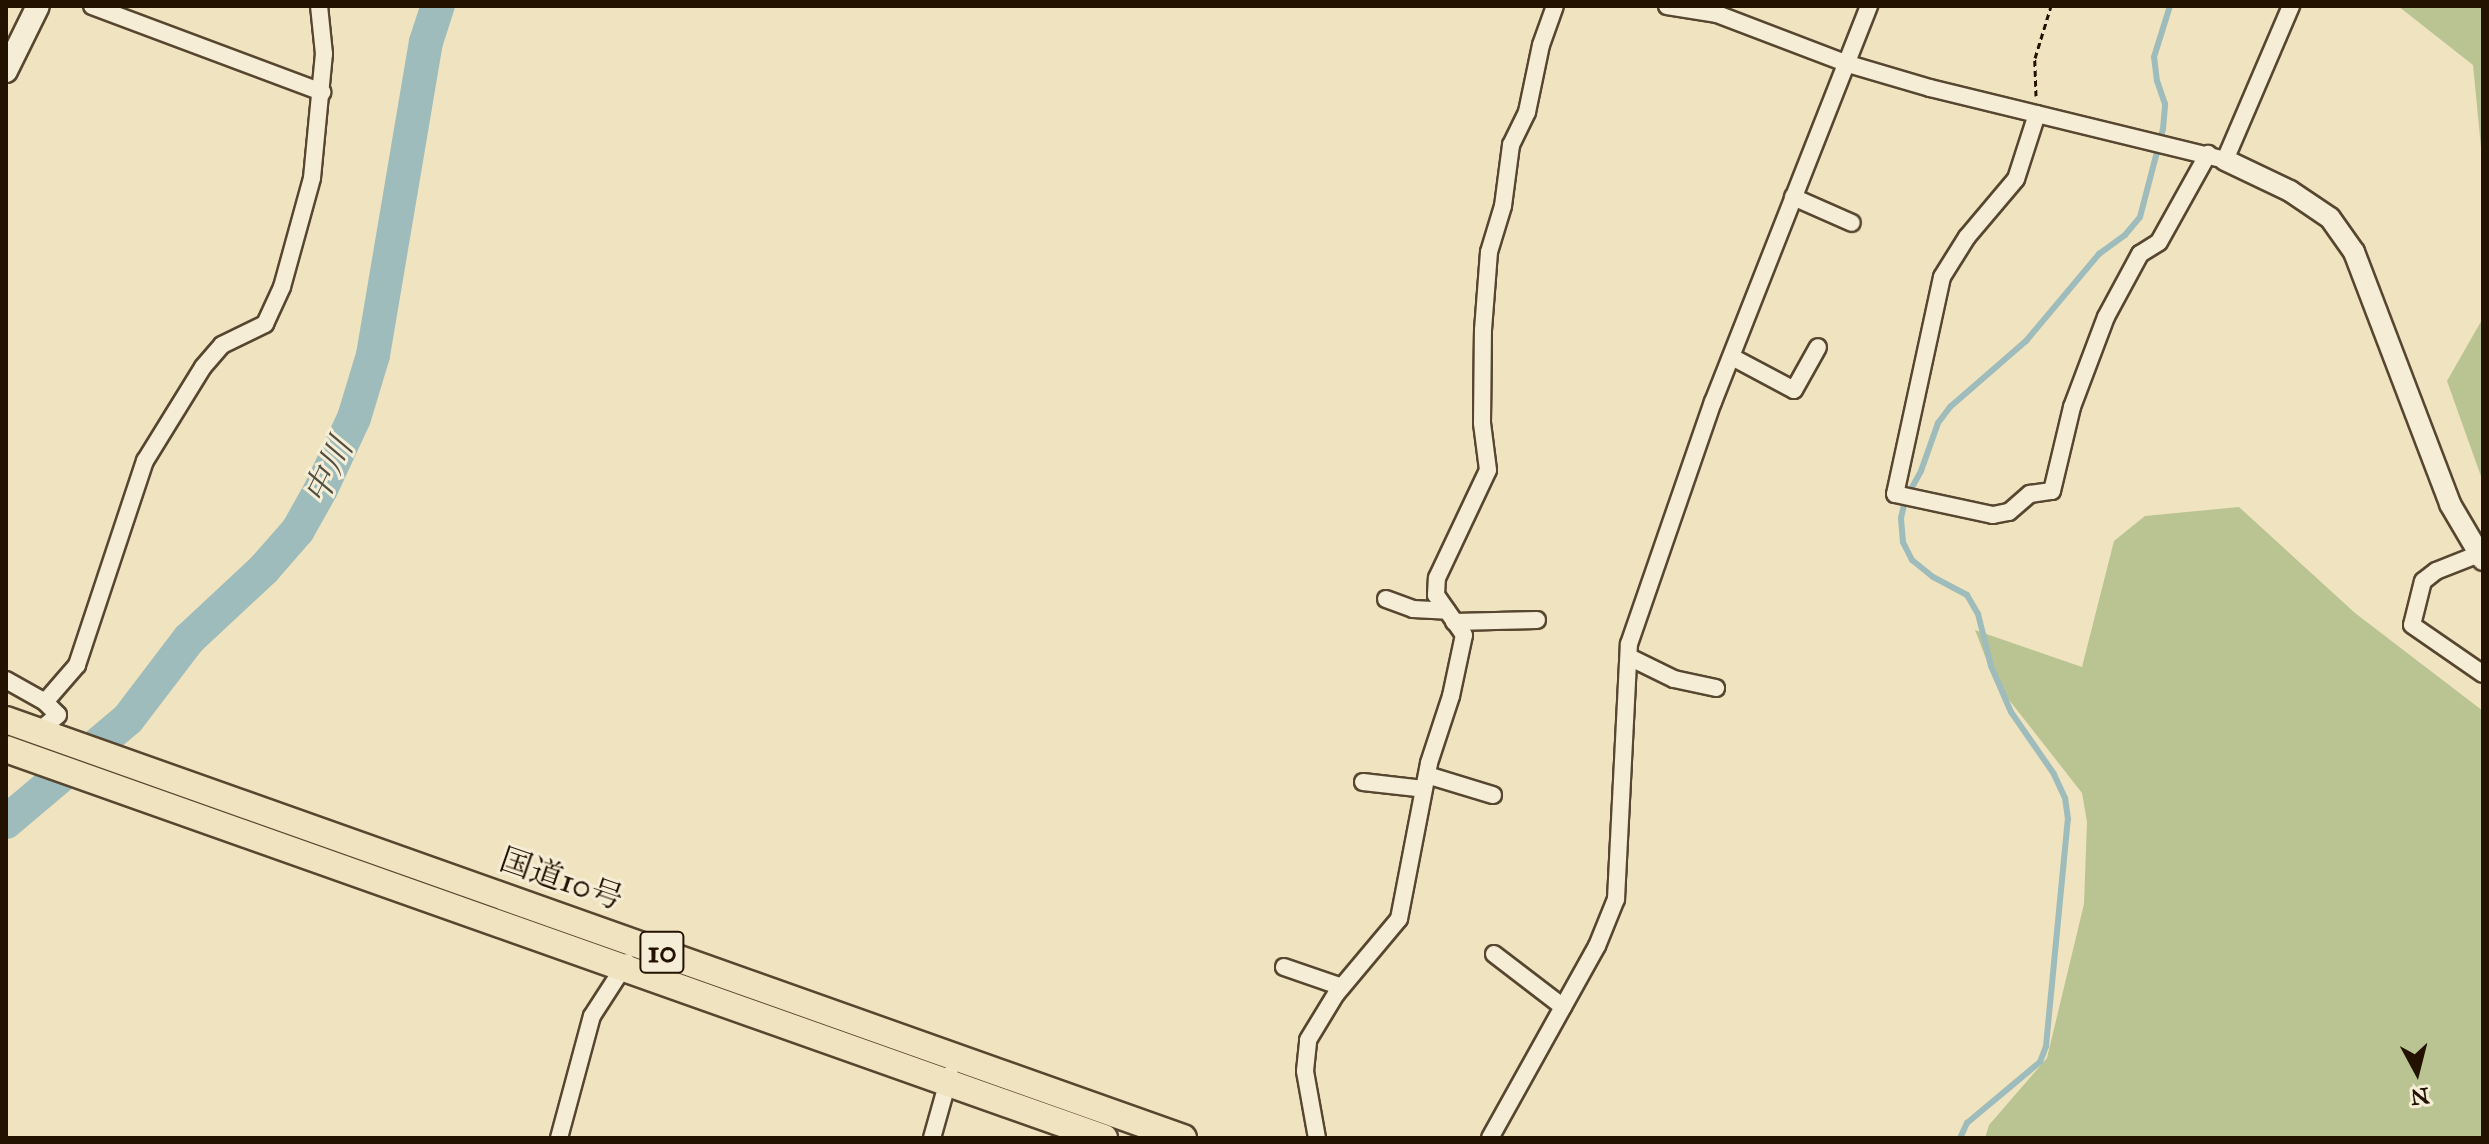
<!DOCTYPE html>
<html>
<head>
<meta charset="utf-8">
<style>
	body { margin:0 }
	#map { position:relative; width:2489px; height:1144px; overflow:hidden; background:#f0e3bf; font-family:"IM FELL Great Primer","Noto Serif JP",serif }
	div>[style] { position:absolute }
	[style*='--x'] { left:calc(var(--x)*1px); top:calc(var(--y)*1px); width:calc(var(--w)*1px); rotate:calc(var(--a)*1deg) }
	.green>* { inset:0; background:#b9c492 }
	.stream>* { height:6px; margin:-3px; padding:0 3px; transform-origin:3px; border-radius:3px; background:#9ebcbb }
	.river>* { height:34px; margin:-17px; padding:0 17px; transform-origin:17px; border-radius:17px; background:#9ebcbb }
	.path>* { height:3px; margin-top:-1.5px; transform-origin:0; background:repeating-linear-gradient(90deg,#241200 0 6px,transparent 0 10px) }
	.roads { filter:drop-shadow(2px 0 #574630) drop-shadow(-2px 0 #574630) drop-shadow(0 2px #574630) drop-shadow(0 -2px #574630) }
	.minor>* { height:16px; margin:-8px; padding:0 8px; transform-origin:8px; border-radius:8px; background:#f5edd5 }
	.tertiary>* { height:20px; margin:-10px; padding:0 10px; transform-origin:10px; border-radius:10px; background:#f5edd5 }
	.secondary>* { height:22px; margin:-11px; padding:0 11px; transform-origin:11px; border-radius:11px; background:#f5edd5 }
	.trunk>* { height:26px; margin:-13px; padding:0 13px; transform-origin:13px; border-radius:13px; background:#f0e3bf }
	span { translate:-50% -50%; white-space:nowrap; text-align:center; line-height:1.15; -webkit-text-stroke:6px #f5edd5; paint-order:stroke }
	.shield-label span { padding:2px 6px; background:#f5edd5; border:2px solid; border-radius:6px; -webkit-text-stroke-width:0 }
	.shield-label { font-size:30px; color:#241200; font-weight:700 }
	.street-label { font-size:32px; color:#241200 }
	.water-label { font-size:34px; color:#4f4e41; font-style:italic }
	.frame { position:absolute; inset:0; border:8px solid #241200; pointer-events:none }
	.north { position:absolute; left:2377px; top:1032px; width:80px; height:80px; -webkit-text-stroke:6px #f5edd5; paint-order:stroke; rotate:173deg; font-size:22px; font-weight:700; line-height:32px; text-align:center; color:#241200 }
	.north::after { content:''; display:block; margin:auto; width:28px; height:36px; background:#241200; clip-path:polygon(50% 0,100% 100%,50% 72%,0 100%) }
</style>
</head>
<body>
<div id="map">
	<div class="green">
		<i style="clip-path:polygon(2398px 6px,2483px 6px,2483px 168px,2473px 65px)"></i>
		<i style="clip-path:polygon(2483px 318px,2483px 482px,2447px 381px)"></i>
		<i style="clip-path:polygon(2239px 507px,2355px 613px,2483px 711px,2483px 1138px,1985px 1138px,1989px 1125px,2047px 1058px,2084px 904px,2087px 822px,2082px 793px,1995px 682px,1975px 630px,2082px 667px,2114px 541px,2145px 516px)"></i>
	</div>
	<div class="stream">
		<i style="--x:1960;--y:1138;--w:17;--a:-65"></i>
		<i style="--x:1967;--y:1123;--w:95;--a:-39.9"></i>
		<i style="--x:2040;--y:1062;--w:17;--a:-69"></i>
		<i style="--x:2046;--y:1046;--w:228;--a:-84.5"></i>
		<i style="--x:2068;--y:819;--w:21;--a:-98"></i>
		<i style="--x:2065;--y:798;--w:26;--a:-115"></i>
		<i style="--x:2054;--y:774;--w:75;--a:-124.7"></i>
		<i style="--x:2011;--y:712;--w:50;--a:-113.5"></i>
		<i style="--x:1991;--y:666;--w:54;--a:-104"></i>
		<i style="--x:1978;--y:614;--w:22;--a:-120"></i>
		<i style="--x:1967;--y:595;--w:38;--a:-152"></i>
		<i style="--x:1933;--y:577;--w:27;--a:-141"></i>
		<i style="--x:1912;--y:560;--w:20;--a:-117"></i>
		<i style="--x:1903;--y:542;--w:24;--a:-95"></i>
		<i style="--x:1901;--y:518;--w:18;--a:-77"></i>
		<i style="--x:1905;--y:500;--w:33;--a:-61"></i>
		<i style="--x:1921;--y:471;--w:51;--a:-70.5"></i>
		<i style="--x:1938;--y:423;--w:20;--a:-53"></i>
		<i style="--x:1950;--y:407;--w:101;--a:-41"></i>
		<i style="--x:2026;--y:341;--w:114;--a:-50"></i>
		<i style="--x:2099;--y:254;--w:32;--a:-36"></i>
		<i style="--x:2125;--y:235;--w:23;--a:-50"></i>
		<i style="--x:2140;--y:217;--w:91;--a:-75.4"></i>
		<i style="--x:2163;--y:129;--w:25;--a:-85"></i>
		<i style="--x:2165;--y:104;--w:24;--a:-109"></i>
		<i style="--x:2157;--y:81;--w:24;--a:-97"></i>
		<i style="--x:2154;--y:57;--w:53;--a:-72.6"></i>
	</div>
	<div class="river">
		<i style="--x:6;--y:822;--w:160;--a:-40.2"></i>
		<i style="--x:128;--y:719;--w:101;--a:-52.7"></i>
		<i style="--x:189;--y:639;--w:103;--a:-43"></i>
		<i style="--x:264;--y:569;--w:52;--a:-48.9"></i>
		<i style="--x:298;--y:530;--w:47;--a:-60.7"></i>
		<i style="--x:321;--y:489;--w:78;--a:-65.1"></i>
		<i style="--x:354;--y:418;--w:66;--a:-73.2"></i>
		<i style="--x:373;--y:355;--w:317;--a:-80.4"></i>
		<i style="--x:426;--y:42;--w:38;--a:-72"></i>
	</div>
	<div class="path">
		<i style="--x:2036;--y:96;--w:38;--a:-92"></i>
		<i style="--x:2035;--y:58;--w:54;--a:-72.9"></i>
	</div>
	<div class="roads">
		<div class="minor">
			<i style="--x:92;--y:6;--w:246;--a:20.5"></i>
			<i style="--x:1667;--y:6;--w:51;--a:9.1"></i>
			<i style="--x:1717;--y:14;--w:137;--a:20.9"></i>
			<i style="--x:1845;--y:63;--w:89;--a:16.4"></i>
			<i style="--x:1930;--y:88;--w:304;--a:13.7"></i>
			<i style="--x:2225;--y:160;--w:168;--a:-66.8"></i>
			<i style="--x:2037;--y:114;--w:68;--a:107.9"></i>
			<i style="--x:2016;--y:179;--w:76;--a:130.2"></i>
			<i style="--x:1967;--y:237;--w:47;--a:122"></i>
			<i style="--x:1942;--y:277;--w:222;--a:102.2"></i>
			<i style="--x:1895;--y:494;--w:100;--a:12.1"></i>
			<i style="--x:1993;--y:515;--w:16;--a:-11"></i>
			<i style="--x:2009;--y:512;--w:28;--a:-41"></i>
			<i style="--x:2030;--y:494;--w:22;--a:-8"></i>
			<i style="--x:2052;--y:491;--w:86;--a:-76.6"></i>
			<i style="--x:2072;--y:407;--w:96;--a:-69.3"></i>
			<i style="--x:2106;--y:317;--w:72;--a:-61.6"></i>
			<i style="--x:2140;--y:254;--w:22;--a:-32"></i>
			<i style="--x:2159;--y:242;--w:101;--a:-60.9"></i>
			<i style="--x:1793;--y:197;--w:64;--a:23.8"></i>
			<i style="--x:1732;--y:357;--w:70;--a:28"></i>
			<i style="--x:1794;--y:390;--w:49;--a:-60.8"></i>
			<i style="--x:2479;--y:554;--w:46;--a:158.4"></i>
			<i style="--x:2436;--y:571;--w:16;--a:142"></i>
			<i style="--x:2423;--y:581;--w:45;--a:104"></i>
			<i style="--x:2412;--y:625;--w:86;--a:34.6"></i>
			<i style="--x:1386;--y:599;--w:29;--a:20"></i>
			<i style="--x:1413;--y:609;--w:34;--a:3"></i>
			<i style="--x:1454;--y:622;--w:83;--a:-1.4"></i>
			<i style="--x:1629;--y:657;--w:50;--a:26.1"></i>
			<i style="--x:1674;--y:679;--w:43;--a:12.1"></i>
			<i style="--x:6;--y:680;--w:45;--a:29.4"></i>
			<i style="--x:45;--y:702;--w:18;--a:45"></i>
			<i style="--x:58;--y:715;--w:26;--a:140"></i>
			<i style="--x:45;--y:702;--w:49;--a:-49.1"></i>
			<i style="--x:77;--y:665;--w:215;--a:-71.6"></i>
			<i style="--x:145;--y:461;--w:110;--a:-58.3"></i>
			<i style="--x:203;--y:367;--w:29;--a:-49"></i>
			<i style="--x:222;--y:345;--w:48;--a:-26"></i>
			<i style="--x:265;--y:324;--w:41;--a:-65.3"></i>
			<i style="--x:282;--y:287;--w:113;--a:-74.6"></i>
			<i style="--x:312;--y:178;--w:125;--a:-84.5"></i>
			<i style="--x:324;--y:54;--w:48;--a:-95.9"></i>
			<i style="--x:1427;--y:775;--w:69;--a:16.9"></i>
			<i style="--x:1363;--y:782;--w:61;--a:6.5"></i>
			<i style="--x:1494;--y:954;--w:87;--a:37.5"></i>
			<i style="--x:1284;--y:967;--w:61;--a:19"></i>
			<i style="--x:559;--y:1138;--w:126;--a:-74.9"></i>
			<i style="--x:592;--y:1016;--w:64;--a:-57.1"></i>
			<i style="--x:932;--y:1138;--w:66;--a:-74.3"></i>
			<i style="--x:1317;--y:1138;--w:68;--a:-100.2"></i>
			<i style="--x:1305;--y:1071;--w:31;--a:-84"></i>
			<i style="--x:1308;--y:1040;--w:54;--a:-58.7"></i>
			<i style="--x:1336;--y:994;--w:98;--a:-50"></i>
			<i style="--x:1399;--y:919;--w:159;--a:-79.1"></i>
			<i style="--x:1429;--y:763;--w:71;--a:-71.8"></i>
			<i style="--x:1451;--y:696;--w:62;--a:-78"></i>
			<i style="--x:1464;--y:635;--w:49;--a:-125"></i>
			<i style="--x:1436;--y:595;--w:17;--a:-87"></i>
			<i style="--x:1437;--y:578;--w:119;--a:-64.7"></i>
			<i style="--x:1488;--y:470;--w:47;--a:-97.3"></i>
			<i style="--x:1482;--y:423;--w:93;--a:-89.4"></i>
			<i style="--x:1483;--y:330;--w:78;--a:-85.6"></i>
			<i style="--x:1489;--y:252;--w:48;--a:-73.1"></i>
			<i style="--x:1503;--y:206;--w:62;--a:-82.5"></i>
			<i style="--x:1511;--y:145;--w:37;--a:-64"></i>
			<i style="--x:1527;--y:112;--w:68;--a:-78.2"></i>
			<i style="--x:1541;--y:45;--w:41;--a:-70.3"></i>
			<i style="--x:1490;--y:1138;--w:220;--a:-60.9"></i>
			<i style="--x:1597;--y:946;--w:51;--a:-68"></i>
			<i style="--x:1616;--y:899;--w:255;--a:-87.1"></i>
			<i style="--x:1629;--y:644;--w:256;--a:-70.9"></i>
			<i style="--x:1713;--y:402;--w:426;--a:-68.5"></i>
		</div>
		<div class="tertiary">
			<i style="--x:2225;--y:160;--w:72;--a:25.5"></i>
			<i style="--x:2290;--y:191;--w:48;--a:34"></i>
			<i style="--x:2330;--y:218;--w:42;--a:54.8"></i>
			<i style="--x:2354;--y:252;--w:270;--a:69.1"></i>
			<i style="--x:2450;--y:504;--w:65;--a:59.5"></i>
		</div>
		<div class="secondary">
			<i style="--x:6;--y:71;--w:72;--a:-63.8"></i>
		</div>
		<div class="trunk">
			<i style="--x:6;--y:720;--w:1249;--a:19.55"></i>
			<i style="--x:6;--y:749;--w:1165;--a:19.51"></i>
		</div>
	</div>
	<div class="shield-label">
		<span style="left:662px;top:952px">10</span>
	</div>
	<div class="street-label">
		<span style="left:561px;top:880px;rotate:19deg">国道10号</span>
	</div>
	<div class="water-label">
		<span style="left:328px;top:471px;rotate:-64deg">中川</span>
	</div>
	<div class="frame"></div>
	<div class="north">N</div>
</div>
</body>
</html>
